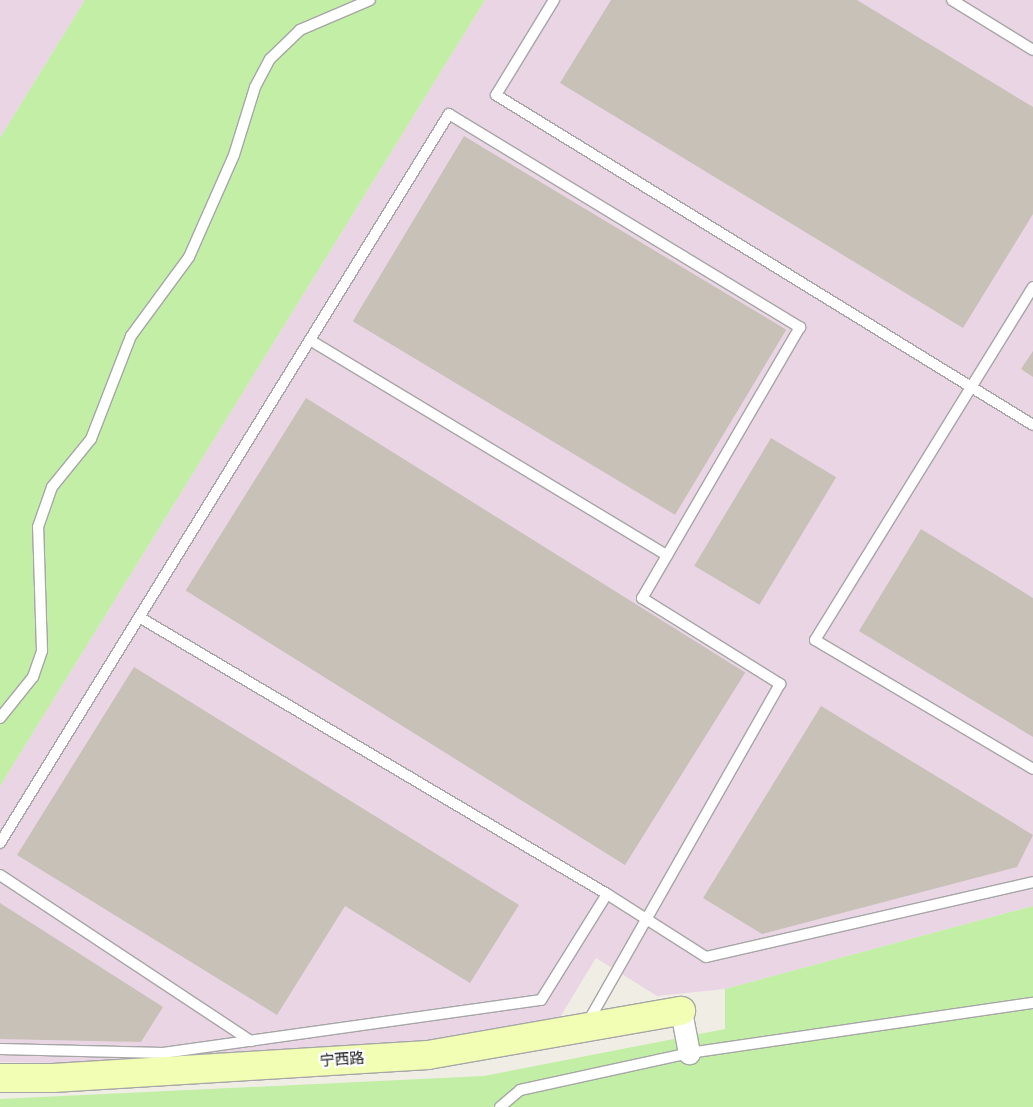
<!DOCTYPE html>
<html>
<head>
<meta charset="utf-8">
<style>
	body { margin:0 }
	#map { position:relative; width:1033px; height:1107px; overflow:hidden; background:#f0eee4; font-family:Figtree,"Noto Sans SC",sans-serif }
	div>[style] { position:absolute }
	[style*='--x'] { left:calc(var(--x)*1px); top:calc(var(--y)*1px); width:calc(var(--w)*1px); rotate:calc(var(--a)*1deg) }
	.industrial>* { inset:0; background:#ead5e4 }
	.grass>* { inset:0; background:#c2eea6 }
	.building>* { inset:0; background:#c8c1b7; transform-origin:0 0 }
	.roads { filter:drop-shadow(1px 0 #a6a6a6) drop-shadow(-1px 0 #a6a6a6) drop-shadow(0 1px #a6a6a6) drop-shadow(0 -1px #a6a6a6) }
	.lane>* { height:10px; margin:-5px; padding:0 5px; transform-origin:5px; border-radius:5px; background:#fff }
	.street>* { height:21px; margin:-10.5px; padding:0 10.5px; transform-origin:10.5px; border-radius:10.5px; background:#fff }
	.secondary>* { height:28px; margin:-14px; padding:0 14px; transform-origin:14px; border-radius:14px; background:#f2feb4 }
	span { translate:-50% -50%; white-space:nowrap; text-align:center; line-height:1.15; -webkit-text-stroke:4.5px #fff; paint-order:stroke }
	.street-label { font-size:15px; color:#1f1f1f }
</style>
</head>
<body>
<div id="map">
	<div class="industrial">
		<i style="clip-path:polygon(0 0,85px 0,0 138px)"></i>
		<i style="clip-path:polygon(485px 0,1033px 0,1033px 906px,725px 989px,657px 996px,596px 958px,557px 1022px,449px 1038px,174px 1065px,0 1062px,0 786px)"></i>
	</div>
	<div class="grass">
		<i style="clip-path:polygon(85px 0,485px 0,0 786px,0 138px)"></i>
		<i style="clip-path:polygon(1033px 906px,1033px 1107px,0 1107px,0 1099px,484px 1076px,725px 1029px,725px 989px)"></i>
	</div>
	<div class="building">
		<i style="clip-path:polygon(611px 0,857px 0,1033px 107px,1033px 214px,963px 328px,560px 83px)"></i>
		<i style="left:464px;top:136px;width:376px;height:216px;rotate:31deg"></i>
		<i style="clip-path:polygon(1033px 351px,1033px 377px,1021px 369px)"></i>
		<i style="left:306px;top:398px;width:518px;height:227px;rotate:32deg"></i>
		<i style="left:771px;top:438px;width:76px;height:149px;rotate:31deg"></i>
		<i style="clip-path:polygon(921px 529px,1033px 598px,1033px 737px,859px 631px)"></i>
		<i style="clip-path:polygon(134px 667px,519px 905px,470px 983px,345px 906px,277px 1015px,17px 855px)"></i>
		<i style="clip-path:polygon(821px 706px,1033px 835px,1017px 867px,762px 934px,703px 898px)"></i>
		<i style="clip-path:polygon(0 903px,163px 1007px,141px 1042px,0 1039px)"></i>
	</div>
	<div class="roads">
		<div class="lane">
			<i style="--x:554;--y:0;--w:111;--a:121.4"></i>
			<i style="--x:496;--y:95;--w:630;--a:31.57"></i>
			<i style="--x:952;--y:0;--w:95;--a:31.7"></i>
			<i style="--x:1033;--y:287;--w:415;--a:121.7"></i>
			<i style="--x:815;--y:640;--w:253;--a:30.6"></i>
			<i style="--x:310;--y:340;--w:417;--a:31.1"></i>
			<i style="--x:139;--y:617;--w:544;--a:30.62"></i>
			<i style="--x:0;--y:718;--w:53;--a:-51.2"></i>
			<i style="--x:33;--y:677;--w:28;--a:-71"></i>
			<i style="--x:42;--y:651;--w:124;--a:-91.8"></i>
			<i style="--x:38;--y:527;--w:42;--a:-70.7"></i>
			<i style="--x:52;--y:487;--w:62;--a:-50.9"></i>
			<i style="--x:91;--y:439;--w:110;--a:-68.8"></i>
			<i style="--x:131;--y:336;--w:98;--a:-53.7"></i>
			<i style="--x:189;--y:257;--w:111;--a:-66.2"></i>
			<i style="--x:234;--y:155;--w:71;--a:-72.8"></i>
			<i style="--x:255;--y:87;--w:32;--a:-62"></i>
			<i style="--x:270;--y:59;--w:42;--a:-44"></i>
			<i style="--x:300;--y:30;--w:76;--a:-23.2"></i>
			<i style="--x:0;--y:843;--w:856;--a:-58.37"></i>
			<i style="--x:449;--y:114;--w:411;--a:31.3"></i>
			<i style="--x:800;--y:327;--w:314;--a:120.2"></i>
			<i style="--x:642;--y:598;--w:163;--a:31.9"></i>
			<i style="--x:780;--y:684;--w:389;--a:119.6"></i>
			<i style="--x:0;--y:875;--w:301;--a:33.5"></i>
			<i style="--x:0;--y:1049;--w:163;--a:1.4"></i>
			<i style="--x:163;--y:1053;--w:382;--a:-8"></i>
			<i style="--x:541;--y:1000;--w:125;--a:-58.1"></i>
			<i style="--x:607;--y:894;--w:117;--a:32.5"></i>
			<i style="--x:706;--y:957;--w:335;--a:-12.9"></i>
			<i style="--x:500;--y:1107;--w:26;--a:-40"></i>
			<i style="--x:520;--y:1090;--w:173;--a:-12.3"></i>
			<i style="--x:689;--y:1053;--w:348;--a:-8.3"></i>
		</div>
		<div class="street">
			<i style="--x:681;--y:1011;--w:43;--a:79.2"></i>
		</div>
		<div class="secondary">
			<i style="--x:0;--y:1078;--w:53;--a:0"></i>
			<i style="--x:53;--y:1078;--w:376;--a:-3.5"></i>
			<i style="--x:428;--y:1055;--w:257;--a:-9.9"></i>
		</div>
	</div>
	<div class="street-label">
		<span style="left:342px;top:1060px;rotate:-4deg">宁西路</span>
	</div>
</div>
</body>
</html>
